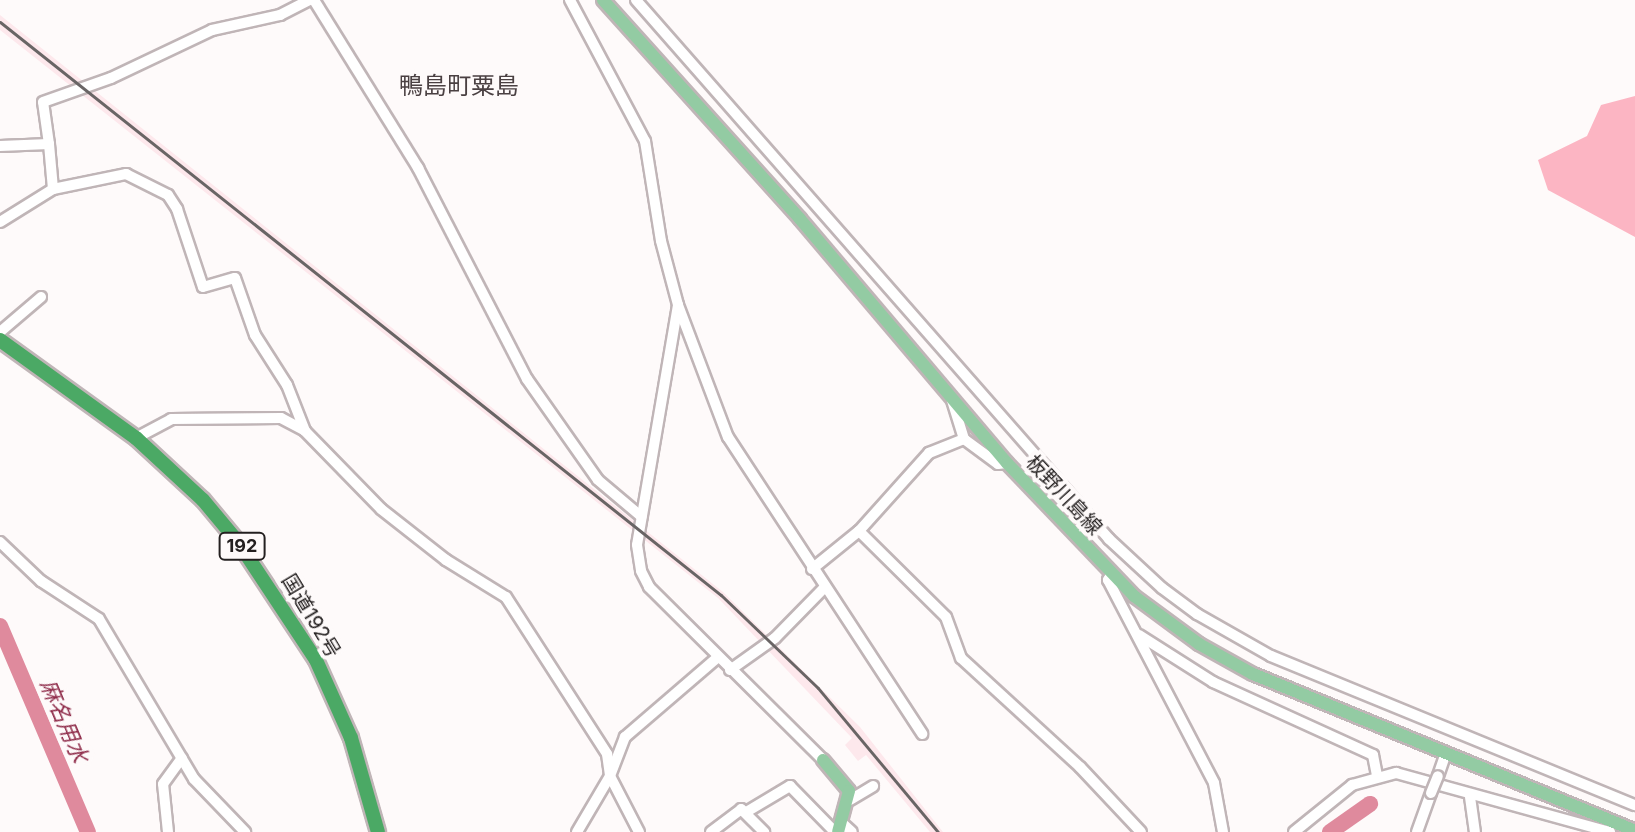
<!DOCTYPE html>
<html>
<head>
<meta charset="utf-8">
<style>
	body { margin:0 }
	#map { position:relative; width:1635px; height:832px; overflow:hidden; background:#fefafa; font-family:Inter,"Noto Sans JP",sans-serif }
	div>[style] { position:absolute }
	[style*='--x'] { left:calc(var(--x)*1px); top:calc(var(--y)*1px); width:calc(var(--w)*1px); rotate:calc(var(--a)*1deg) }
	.built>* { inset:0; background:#fde8ec }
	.forest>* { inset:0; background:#fcb5c3 }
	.river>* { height:16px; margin:-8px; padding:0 8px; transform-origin:8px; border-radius:8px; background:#df8a9d }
	.roads { filter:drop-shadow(2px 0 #c0b5b7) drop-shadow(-2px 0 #c0b5b7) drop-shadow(0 2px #c0b5b7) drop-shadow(0 -2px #c0b5b7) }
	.minor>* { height:10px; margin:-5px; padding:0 5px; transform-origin:5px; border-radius:5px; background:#fff }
	.major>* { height:12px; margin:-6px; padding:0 6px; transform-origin:6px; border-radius:6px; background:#93cba3 }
	.highway>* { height:14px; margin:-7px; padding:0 7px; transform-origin:7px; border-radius:7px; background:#4ba965 }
	.rail>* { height:3px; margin:-1.5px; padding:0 1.5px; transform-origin:1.5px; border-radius:1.5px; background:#696565 }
	.bridges { filter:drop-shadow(2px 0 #c0b5b7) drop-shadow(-2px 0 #c0b5b7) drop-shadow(0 2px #c0b5b7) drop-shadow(0 -2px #c0b5b7) }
	.minor-bridge>* { height:10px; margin:-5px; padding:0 5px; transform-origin:5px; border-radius:5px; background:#fff }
	span { translate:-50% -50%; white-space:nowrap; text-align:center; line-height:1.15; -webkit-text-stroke:8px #fefafa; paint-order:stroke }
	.shield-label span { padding:2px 6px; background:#fefafa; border:2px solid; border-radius:6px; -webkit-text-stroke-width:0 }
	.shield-label { font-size:18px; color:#242020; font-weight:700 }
	.street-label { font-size:20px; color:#242020 }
	.water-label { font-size:22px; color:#8f2c4a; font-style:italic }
	.quarter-label { font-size:24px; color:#4a4042 }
</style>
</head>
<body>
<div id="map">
	<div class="built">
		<i style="clip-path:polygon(0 15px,723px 592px,860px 727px,943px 832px,930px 832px,866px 755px,858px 761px,845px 745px,852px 738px,718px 598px,0 30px)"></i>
	</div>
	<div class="forest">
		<i style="clip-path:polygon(1635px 96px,1635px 237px,1548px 190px,1538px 160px,1587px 136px,1601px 105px)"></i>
	</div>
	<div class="river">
		<i style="--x:0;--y:626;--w:224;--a:66.9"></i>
		<i style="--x:1330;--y:832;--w:49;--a:-35"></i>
	</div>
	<div class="roads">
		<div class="minor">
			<i style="--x:314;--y:0;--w:198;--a:58.2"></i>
			<i style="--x:418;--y:168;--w:237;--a:62.7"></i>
			<i style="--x:527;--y:379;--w:123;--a:54.9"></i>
			<i style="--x:598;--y:480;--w:57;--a:40.1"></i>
			<i style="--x:570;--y:0;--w:160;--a:62"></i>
			<i style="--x:645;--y:141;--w:101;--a:80.9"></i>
			<i style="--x:661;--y:241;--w:66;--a:75.1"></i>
			<i style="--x:678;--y:305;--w:243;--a:99.7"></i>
			<i style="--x:637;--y:545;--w:26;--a:81"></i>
			<i style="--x:641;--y:571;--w:18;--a:63"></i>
			<i style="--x:649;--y:587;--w:245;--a:44.8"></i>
			<i style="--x:636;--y:0;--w:717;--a:48.73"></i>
			<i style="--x:1109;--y:539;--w:72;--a:42.8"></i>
			<i style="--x:1162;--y:588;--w:44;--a:36.6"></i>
			<i style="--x:1197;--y:614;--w:85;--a:29.6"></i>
			<i style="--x:1271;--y:656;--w:393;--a:22.3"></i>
			<i style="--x:0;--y:146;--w:49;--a:-2.3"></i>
			<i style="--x:49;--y:144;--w:42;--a:-98.1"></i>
			<i style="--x:43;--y:102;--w:72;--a:-19.4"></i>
			<i style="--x:111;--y:78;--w:112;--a:-25.4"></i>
			<i style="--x:212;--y:30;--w:70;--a:-12.4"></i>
			<i style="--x:280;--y:15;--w:34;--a:-27"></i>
			<i style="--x:53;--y:189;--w:75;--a:-11.6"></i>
			<i style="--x:126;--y:174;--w:47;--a:26.6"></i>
			<i style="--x:168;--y:195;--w:17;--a:57"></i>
			<i style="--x:177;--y:209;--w:82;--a:71.6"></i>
			<i style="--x:203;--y:287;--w:33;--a:-16"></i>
			<i style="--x:235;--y:278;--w:60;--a:70.7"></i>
			<i style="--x:255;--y:335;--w:59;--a:57.4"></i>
			<i style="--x:287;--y:385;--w:49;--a:68.6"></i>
			<i style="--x:0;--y:222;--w:62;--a:-31.9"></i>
			<i style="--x:53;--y:189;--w:45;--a:-95.1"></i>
			<i style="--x:678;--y:305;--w:141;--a:69.3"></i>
			<i style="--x:728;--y:437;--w:355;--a:56.8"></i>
			<i style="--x:0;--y:332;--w:54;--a:-40.5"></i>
			<i style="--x:951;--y:397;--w:44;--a:72.8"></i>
			<i style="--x:136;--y:438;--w:40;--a:-28"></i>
			<i style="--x:171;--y:419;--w:110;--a:-0.5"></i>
			<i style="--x:281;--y:418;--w:27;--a:28"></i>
			<i style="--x:305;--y:431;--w:109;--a:45.7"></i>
			<i style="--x:381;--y:509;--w:83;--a:38.1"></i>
			<i style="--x:446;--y:560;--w:70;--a:31.7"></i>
			<i style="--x:506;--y:597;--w:187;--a:57.2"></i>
			<i style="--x:607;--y:754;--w:22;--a:82"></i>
			<i style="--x:610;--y:776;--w:63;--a:62.6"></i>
			<i style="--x:859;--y:531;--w:122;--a:44.7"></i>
			<i style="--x:946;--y:617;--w:44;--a:69.9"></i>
			<i style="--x:961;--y:658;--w:161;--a:42.5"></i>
			<i style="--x:1080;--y:767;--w:89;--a:46.8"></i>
			<i style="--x:0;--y:542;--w:57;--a:43.6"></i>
			<i style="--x:41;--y:581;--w:69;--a:33.2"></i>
			<i style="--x:99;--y:619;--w:186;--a:59.3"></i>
			<i style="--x:194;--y:779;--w:74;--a:46.1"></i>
			<i style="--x:812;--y:569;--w:60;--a:-39"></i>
			<i style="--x:859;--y:531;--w:105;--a:-48.1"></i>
			<i style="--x:929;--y:453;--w:38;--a:-22"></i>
			<i style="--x:964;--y:439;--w:42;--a:36.3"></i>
			<i style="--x:998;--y:464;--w:9;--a:-6"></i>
			<i style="--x:1111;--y:575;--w:6;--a:121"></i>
			<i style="--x:1108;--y:580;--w:229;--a:62.4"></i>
			<i style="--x:1214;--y:783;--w:50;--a:79.6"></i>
			<i style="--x:1139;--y:635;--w:88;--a:32.4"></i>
			<i style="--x:1213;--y:682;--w:176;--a:24.5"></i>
			<i style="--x:1373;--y:755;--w:20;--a:79"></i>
			<i style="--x:730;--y:670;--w:55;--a:-35.4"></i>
			<i style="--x:775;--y:638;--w:70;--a:-45.6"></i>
			<i style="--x:1438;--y:776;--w:21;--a:-71"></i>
			<i style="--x:1470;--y:797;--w:35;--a:82"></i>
			<i style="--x:850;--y:800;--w:27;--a:-31"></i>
			<i style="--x:748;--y:811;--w:49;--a:-30.8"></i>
			<i style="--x:790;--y:786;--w:64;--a:45.6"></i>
			<i style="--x:842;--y:823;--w:13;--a:42"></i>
			<i style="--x:168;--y:832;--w:48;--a:-95.9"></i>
			<i style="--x:163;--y:784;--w:32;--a:-54"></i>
			<i style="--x:577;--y:832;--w:65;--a:-59.5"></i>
			<i style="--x:610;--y:776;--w:42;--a:-69"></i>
			<i style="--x:625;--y:737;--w:121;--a:-40.7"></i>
			<i style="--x:711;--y:832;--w:38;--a:-37"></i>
			<i style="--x:741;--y:809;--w:33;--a:45"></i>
			<i style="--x:1294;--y:832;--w:75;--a:-39"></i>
			<i style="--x:1352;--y:785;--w:46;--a:-15.3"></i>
			<i style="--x:1396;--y:773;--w:222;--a:15.4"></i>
			<i style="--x:1417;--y:832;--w:41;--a:-70.3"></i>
		</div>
		<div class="major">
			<i style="--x:603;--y:0;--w:295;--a:48"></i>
			<i style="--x:800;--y:219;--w:320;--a:49.7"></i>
			<i style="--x:1007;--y:463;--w:184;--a:46.3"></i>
			<i style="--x:1134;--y:596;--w:81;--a:36.4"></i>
			<i style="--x:1199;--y:644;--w:62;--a:29.1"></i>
			<i style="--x:1253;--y:674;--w:413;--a:22.3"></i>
			<i style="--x:823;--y:760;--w:40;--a:50"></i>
			<i style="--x:849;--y:791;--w:42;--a:105"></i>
		</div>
		<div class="highway">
			<i style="--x:0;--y:340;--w:168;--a:35.8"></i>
			<i style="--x:136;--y:438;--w:91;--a:42.8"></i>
			<i style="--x:203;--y:500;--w:55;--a:50.2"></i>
			<i style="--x:238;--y:542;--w:141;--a:56.5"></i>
			<i style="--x:316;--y:660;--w:85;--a:65.8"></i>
			<i style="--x:351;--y:738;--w:98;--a:74"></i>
		</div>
	</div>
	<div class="rail">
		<i style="--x:0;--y:22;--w:921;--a:38.48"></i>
		<i style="--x:721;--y:595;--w:134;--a:43.8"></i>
		<i style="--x:818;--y:688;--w:187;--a:50.2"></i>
	</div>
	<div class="bridges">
		<div class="minor-bridge">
			<i style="--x:1431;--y:793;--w:18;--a:-68"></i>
		</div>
	</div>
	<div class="shield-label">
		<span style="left:242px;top:546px">192</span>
	</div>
	<div class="street-label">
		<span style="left:1064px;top:495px;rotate:47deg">板野川島線</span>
		<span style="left:311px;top:616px;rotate:59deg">国道192号</span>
	</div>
	<div class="water-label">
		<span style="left:64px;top:721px;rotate:67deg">麻名用水</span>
	</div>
	<div class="quarter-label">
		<span style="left:459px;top:86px">鴨島町粟島</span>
	</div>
</div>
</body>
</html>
